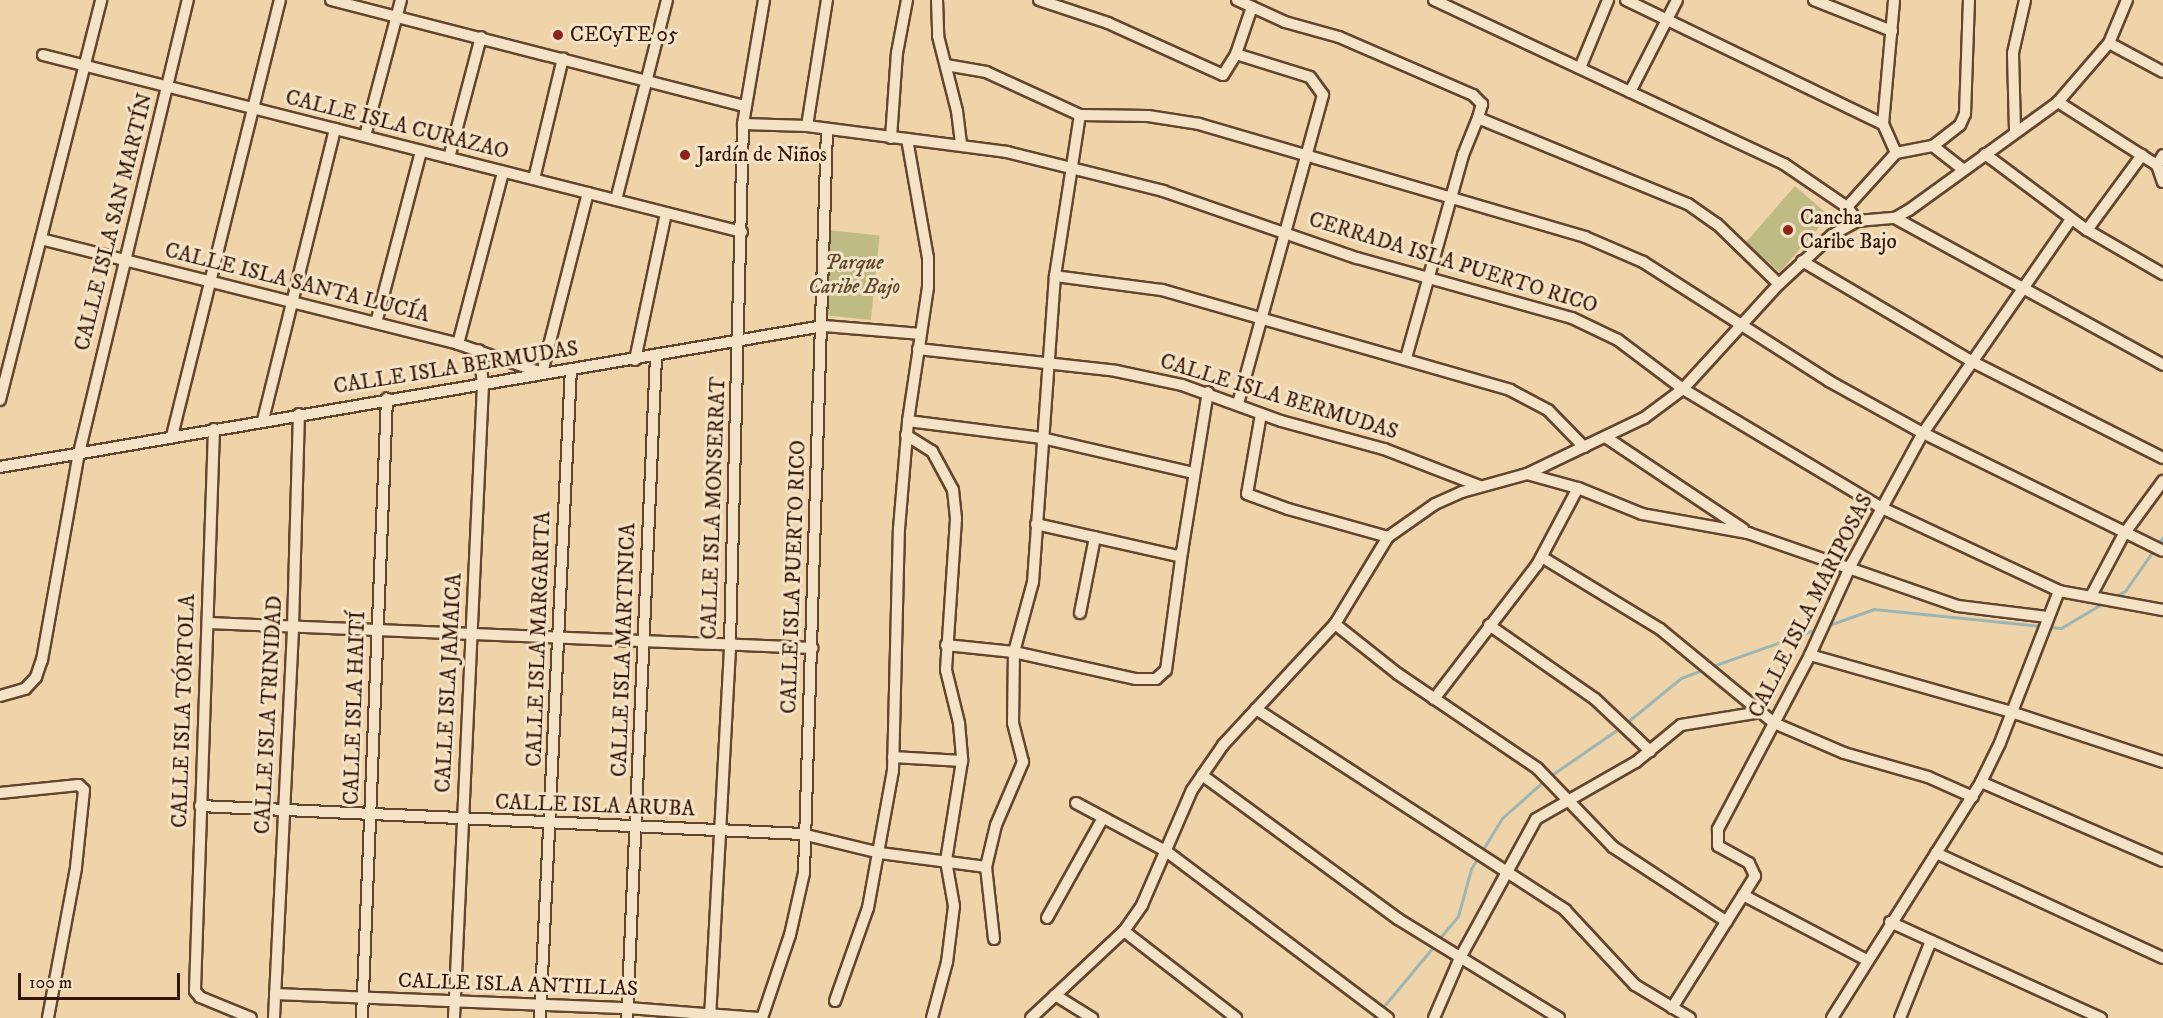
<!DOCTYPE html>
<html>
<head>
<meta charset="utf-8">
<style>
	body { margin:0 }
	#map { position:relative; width:2163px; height:1018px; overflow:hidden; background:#efd4a9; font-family:"IM FELL DW Pica",serif }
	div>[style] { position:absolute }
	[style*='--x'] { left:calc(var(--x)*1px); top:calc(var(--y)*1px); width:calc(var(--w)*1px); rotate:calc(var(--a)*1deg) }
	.green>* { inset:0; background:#bfbb84; transform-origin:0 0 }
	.stream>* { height:3px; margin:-1.5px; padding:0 1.5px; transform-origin:1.5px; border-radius:1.5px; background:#9db6b3 }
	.roads { filter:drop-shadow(2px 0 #63452e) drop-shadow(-2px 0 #63452e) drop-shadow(0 2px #63452e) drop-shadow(0 -2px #63452e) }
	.minor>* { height:10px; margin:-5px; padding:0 5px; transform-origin:5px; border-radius:5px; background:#f5e3c7 }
	.dots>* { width:16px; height:16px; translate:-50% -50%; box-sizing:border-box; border:3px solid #f5e3c7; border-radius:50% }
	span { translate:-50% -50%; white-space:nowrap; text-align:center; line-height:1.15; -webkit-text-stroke:6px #f5e3c7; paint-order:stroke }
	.poi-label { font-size:21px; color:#341505 }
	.left { translate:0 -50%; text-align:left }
	.street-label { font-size:21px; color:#341505 }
	.park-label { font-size:21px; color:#5e472b; font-style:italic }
	.scale { position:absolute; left:18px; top:973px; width:162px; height:27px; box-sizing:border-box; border:3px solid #341505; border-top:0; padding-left:8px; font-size:18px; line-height:21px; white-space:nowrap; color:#341505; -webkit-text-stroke:4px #f5e3c7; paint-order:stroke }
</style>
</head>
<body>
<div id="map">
	<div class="green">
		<i style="left:1795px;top:186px;width:45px;height:75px;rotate:41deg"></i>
		<i style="left:827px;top:230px;width:53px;height:85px;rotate:6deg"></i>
	</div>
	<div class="stream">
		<i style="--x:2157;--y:545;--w:10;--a:-53"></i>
		<i style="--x:2114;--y:597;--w:13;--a:-29"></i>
		<i style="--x:2125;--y:591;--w:49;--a:-55"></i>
		<i style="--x:1826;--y:626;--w:51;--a:-19.5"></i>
		<i style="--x:1874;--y:609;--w:188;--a:5.8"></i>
		<i style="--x:2061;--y:628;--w:51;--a:-30.6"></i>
		<i style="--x:1710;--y:667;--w:114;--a:-19.6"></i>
		<i style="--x:1626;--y:723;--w:71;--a:-39.3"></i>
		<i style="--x:1681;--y:678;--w:25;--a:-21"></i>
		<i style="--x:1550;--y:776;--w:86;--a:-34.6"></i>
		<i style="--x:1438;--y:940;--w:31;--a:-50"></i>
		<i style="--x:1458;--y:916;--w:49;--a:-74.5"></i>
		<i style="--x:1471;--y:869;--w:60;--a:-58.7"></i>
		<i style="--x:1502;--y:818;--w:57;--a:-41.5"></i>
		<i style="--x:1374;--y:1018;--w:94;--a:-50.2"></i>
	</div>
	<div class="roads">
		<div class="minor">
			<i style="--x:331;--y:0;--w:426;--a:14.4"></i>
			<i style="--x:937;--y:0;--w:36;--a:88"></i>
			<i style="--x:938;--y:36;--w:77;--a:75.8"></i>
			<i style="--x:957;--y:111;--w:33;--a:83"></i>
			<i style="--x:1039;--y:0;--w:73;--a:18.4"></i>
			<i style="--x:1108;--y:23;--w:126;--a:24.3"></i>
			<i style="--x:1223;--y:75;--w:25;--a:-58"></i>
			<i style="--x:1236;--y:54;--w:50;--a:-71.2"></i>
			<i style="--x:1237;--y:0;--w:53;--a:24.6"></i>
			<i style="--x:1285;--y:22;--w:56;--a:15.5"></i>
			<i style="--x:1339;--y:37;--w:146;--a:23.4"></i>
			<i style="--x:1473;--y:95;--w:13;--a:45"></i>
			<i style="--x:1482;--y:104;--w:15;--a:106"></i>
			<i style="--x:1478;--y:118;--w:227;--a:22.3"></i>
			<i style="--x:1688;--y:204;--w:35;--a:35"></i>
			<i style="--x:1717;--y:224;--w:86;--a:44.1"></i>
			<i style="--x:1434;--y:0;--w:387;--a:25.1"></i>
			<i style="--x:1784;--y:164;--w:76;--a:34.3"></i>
			<i style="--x:1847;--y:207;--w:17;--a:54"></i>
			<i style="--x:1626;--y:0;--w:285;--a:25.8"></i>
			<i style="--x:1814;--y:0;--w:84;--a:21.7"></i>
			<i style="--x:2109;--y:43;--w:61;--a:28.2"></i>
			<i style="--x:1236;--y:54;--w:77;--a:17.3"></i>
			<i style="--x:1310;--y:77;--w:22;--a:54"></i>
			<i style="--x:1323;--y:95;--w:320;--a:105.4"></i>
			<i style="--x:43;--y:55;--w:721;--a:14.21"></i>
			<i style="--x:946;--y:65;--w:41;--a:9.9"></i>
			<i style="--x:986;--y:72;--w:103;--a:24.6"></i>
			<i style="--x:1080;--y:115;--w:68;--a:0.8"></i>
			<i style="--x:1148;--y:116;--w:52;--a:8.9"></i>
			<i style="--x:1199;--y:124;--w:402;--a:16.3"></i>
			<i style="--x:1585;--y:237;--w:63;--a:23.3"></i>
			<i style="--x:1643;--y:262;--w:221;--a:32.6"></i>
			<i style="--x:1829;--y:381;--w:107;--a:29"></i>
			<i style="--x:1923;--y:433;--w:267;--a:26.2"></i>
			<i style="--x:1580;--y:68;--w:74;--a:-67.6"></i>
			<i style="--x:1630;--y:92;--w:103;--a:-62.9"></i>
			<i style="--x:2058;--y:102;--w:117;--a:32.5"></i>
			<i style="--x:743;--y:124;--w:64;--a:1.8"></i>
			<i style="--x:807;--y:126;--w:202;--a:7.4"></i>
			<i style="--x:1007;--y:152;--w:161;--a:14"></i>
			<i style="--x:1163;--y:191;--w:205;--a:19.1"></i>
			<i style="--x:1357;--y:258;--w:223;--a:15.6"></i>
			<i style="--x:1572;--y:318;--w:51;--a:25.6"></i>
			<i style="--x:1618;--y:340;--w:81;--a:37"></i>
			<i style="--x:1683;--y:389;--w:232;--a:30.9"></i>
			<i style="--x:1882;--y:508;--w:195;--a:25.1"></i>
			<i style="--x:2059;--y:591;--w:106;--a:10.4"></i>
			<i style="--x:807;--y:126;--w:128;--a:-81"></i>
			<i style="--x:2015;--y:130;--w:77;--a:-91.5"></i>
			<i style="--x:2013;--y:53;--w:54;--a:-77.2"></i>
			<i style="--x:365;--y:136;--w:141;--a:-75.2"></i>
			<i style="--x:891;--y:138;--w:85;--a:-86"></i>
			<i style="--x:897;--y:53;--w:54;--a:-79.3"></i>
			<i style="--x:1933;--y:146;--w:39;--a:38"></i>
			<i style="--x:1896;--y:153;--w:38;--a:-11"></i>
			<i style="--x:1933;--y:146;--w:34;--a:-38"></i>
			<i style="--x:1960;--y:125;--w:12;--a:-66"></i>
			<i style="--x:1965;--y:114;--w:114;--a:-88"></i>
			<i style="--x:1985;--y:154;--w:127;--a:36.7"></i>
			<i style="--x:2087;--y:230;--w:88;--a:30.1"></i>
			<i style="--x:2163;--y:155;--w:12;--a:121"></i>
			<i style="--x:2157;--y:165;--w:18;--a:71"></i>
			<i style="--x:449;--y:158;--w:125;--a:-75.2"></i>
			<i style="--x:534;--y:179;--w:124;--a:-76.5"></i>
			<i style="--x:616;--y:200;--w:206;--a:-75.7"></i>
			<i style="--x:1847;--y:207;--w:73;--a:-47.8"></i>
			<i style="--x:1896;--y:153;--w:32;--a:-114"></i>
			<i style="--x:1883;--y:124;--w:124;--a:-84.9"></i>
			<i style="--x:1895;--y:218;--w:306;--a:28.7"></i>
			<i style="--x:2087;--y:230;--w:93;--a:-53.7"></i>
			<i style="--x:41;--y:239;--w:430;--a:14.1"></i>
			<i style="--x:458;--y:344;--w:89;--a:19"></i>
			<i style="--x:542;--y:373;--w:186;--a:-75.7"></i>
			<i style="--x:1802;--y:261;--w:196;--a:30.6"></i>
			<i style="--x:1971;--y:361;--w:215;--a:26.8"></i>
			<i style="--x:1055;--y:276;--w:108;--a:7.5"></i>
			<i style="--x:1162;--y:290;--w:362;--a:16"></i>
			<i style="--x:1510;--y:390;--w:43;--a:27.8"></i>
			<i style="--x:1548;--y:410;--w:52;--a:45.8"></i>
			<i style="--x:376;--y:323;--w:178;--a:-75.3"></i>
			<i style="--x:458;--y:344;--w:178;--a:-75.3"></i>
			<i style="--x:918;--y:349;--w:199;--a:6.3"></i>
			<i style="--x:1116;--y:371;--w:67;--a:12"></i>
			<i style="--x:1182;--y:385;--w:105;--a:20"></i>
			<i style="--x:1281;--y:421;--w:107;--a:15.2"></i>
			<i style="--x:1384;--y:449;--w:103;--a:21.1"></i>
			<i style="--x:1406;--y:358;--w:211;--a:-74.3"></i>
			<i style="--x:1463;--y:155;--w:40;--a:-68"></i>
			<i style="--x:635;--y:360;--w:150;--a:-78.1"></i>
			<i style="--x:0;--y:400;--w:413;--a:-75.8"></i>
			<i style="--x:1261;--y:414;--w:81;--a:99.9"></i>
			<i style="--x:1247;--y:494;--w:44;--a:20.1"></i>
			<i style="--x:1288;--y:509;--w:104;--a:15.6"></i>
			<i style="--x:263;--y:420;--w:300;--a:-76.1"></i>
			<i style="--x:908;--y:421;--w:135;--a:7.2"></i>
			<i style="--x:1042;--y:438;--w:156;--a:13"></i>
			<i style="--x:214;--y:429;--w:562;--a:91.94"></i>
			<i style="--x:195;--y:991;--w:8;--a:50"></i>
			<i style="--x:200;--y:997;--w:55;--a:22.4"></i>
			<i style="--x:906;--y:435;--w:31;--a:32"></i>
			<i style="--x:932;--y:451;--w:44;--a:61.7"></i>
			<i style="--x:953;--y:490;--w:29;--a:84"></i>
			<i style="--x:956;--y:519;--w:151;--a:93.8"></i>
			<i style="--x:946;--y:670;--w:55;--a:76.2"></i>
			<i style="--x:959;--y:723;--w:38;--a:85"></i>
			<i style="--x:962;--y:761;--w:101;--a:99.1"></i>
			<i style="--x:946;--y:861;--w:46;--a:79.9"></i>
			<i style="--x:954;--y:906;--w:56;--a:97.1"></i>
			<i style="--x:947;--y:962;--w:58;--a:105"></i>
			<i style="--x:172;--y:436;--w:449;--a:-76.1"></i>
			<i style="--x:1607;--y:438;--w:164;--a:33.8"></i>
			<i style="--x:0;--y:467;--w:835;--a:-9.72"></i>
			<i style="--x:823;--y:326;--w:97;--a:4.7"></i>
			<i style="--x:1527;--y:474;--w:53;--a:15.4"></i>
			<i style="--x:1578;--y:488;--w:69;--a:22.1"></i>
			<i style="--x:1642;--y:514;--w:108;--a:10.2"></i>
			<i style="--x:1748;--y:533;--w:222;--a:19.2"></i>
			<i style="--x:1958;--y:606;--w:90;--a:7"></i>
			<i style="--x:1036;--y:524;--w:146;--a:12.7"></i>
			<i style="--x:1178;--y:556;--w:6;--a:-45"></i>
			<i style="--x:1182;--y:552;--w:162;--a:-80.8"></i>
			<i style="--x:1542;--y:557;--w:138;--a:31.4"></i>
			<i style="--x:1660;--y:629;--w:148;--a:39.5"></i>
			<i style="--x:1774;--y:723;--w:76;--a:23.2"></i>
			<i style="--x:1844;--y:753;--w:87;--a:15.9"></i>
			<i style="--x:1928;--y:777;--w:49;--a:24"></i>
			<i style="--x:2091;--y:596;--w:70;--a:-62"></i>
			<i style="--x:2124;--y:534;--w:66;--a:-53.7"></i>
			<i style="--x:1080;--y:613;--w:77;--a:-78.8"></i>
			<i style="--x:208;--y:623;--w:605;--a:2.37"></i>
			<i style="--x:1335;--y:624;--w:80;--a:38.4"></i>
			<i style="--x:1398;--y:674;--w:168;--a:34.1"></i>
			<i style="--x:1537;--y:768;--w:110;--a:46.1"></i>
			<i style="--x:1613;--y:847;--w:136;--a:33.3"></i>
			<i style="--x:1489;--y:625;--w:129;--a:34.9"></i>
			<i style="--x:1595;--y:699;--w:76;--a:43.4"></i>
			<i style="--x:946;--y:645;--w:68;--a:5.9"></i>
			<i style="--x:1014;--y:652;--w:125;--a:12.5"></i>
			<i style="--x:1136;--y:679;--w:20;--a:0"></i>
			<i style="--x:1156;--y:679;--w:13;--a:-42"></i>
			<i style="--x:1166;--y:670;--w:119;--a:-82.3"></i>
			<i style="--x:1810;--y:655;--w:209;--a:15.8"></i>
			<i style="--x:2011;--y:712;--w:160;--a:18.2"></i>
			<i style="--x:0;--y:696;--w:26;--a:-16"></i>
			<i style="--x:25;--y:689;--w:16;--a:-47"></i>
			<i style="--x:36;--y:677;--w:18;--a:-71"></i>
			<i style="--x:42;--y:660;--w:210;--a:-79.9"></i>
			<i style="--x:79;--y:453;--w:466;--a:-76.5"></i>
			<i style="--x:1434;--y:699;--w:169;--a:-52.5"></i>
			<i style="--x:1537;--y:565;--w:87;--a:-62"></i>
			<i style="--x:1256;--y:709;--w:369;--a:33"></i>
			<i style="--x:1565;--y:910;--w:103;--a:47"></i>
			<i style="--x:1635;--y:985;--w:64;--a:31"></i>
			<i style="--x:893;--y:757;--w:69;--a:3.3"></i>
			<i style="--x:1202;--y:775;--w:243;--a:36.3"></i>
			<i style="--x:1398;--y:919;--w:189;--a:31.6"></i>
			<i style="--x:1981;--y:782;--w:198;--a:23.5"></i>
			<i style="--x:0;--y:793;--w:79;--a:-5.8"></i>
			<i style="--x:79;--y:785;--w:7;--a:45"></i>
			<i style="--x:84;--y:790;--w:78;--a:95.9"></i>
			<i style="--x:76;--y:868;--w:153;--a:100.6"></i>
			<i style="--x:1076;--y:803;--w:102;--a:28.1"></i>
			<i style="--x:1166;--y:851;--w:278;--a:37"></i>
			<i style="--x:200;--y:806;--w:603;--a:2.66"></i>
			<i style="--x:802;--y:834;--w:80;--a:13.7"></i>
			<i style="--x:880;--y:853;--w:107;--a:7.5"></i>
			<i style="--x:1936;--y:853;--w:250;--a:24.8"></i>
			<i style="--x:1743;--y:895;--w:140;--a:27.7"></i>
			<i style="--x:1047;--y:918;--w:115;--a:-60.8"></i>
			<i style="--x:1890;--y:922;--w:232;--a:24.5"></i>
			<i style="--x:1124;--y:931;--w:142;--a:37.8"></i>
			<i style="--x:994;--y:939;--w:72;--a:-96.3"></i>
			<i style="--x:986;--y:867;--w:43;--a:-76.6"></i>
			<i style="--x:996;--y:825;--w:69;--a:-66.8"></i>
			<i style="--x:1023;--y:762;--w:40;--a:-104.4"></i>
			<i style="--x:1013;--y:723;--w:71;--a:-89.2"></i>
			<i style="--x:1014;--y:652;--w:73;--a:-74.8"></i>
			<i style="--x:1033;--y:582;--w:307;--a:-85.9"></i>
			<i style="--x:1055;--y:276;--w:163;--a:-81.2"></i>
			<i style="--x:275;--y:994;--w:353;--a:2.3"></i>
			<i style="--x:628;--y:1008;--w:131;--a:4.4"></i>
			<i style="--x:1055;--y:995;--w:44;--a:31.9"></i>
			<i style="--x:835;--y:1001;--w:99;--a:-70.5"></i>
			<i style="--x:868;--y:908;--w:139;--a:-79.7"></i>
			<i style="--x:893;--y:771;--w:242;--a:-88.6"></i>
			<i style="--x:899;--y:529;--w:108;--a:-85.2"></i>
			<i style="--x:908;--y:421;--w:135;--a:-81.5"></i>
			<i style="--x:928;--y:287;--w:29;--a:-90"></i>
			<i style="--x:928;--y:258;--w:121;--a:-100"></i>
			<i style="--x:1672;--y:1008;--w:156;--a:-57.8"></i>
			<i style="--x:1755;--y:876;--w:14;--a:-115"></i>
			<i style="--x:1749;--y:863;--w:35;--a:-151"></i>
			<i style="--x:1718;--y:846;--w:17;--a:-90"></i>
			<i style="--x:1718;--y:829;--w:197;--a:-62.1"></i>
			<i style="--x:1810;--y:655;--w:101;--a:-65.5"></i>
			<i style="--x:1852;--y:563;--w:148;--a:-61.4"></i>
			<i style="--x:1923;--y:433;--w:260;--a:-55.3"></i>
			<i style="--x:274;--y:1018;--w:391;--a:-87.2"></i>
			<i style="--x:293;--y:627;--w:213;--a:-88.4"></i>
			<i style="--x:362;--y:1018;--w:620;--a:-87.69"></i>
			<i style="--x:454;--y:1018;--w:635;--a:-87.38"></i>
			<i style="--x:483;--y:384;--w:34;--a:-97"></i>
			<i style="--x:540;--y:1018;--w:650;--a:-87.27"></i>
			<i style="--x:627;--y:1018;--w:663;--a:-87.49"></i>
			<i style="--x:710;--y:1018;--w:375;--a:-86.9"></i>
			<i style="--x:730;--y:644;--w:520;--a:-88.57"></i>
			<i style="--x:743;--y:124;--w:126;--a:-80.4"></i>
			<i style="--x:762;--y:1018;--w:88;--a:-71.4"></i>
			<i style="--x:790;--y:935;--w:64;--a:-77.3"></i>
			<i style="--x:804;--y:873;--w:743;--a:-88.23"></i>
			<i style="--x:1031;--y:1018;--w:127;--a:-43.1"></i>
			<i style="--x:1124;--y:931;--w:32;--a:-55"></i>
			<i style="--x:1142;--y:905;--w:125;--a:-66.5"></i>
			<i style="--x:1192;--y:790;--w:55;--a:-55.4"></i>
			<i style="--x:1223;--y:745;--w:165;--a:-47.2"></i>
			<i style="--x:1335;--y:624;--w:102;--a:-58.7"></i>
			<i style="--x:1388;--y:537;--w:57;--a:-35.1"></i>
			<i style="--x:1435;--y:504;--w:30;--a:-24"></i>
			<i style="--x:1462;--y:492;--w:67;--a:-15.5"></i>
			<i style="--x:1527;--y:474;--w:130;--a:-25.6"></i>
			<i style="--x:1644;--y:418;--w:49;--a:-36.6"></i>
			<i style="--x:1683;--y:389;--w:142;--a:-47.6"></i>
			<i style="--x:1779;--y:284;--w:72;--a:-42.8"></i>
			<i style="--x:1832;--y:235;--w:29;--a:-29"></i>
			<i style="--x:1857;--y:221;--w:38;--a:-5"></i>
			<i style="--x:1895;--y:218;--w:16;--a:-30"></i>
			<i style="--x:1909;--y:210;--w:184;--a:-35.9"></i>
			<i style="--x:2058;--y:102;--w:78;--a:-49.2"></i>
			<i style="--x:2109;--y:43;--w:47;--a:-67.3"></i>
			<i style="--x:1434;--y:1018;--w:65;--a:-66.6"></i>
			<i style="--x:1460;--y:958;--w:158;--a:-61.3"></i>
			<i style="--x:1536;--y:819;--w:115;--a:-29.7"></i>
			<i style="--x:1636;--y:762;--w:58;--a:-39.4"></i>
			<i style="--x:1681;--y:725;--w:81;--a:-9.2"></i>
			<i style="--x:1832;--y:1018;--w:279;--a:-57.7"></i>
			<i style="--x:1981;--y:782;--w:43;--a:-64"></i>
			<i style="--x:2000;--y:743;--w:163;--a:-68.8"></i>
			<i style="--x:1900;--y:1018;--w:83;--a:-68.1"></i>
		</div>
	</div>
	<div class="dots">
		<i style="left:558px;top:35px;background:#8f2418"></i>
		<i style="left:685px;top:155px;background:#8f2418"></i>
		<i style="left:1788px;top:230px;background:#8f2418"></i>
	</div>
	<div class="poi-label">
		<span class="left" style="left:570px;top:35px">CECyTE 05</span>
		<span class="left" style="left:697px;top:155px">Jardín de Niños</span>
		<span class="left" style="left:1800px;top:230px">Cancha<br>Caribe Bajo</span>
	</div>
	<div class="street-label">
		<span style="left:397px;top:125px;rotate:14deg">CALLE ISLA CURAZAO</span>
		<span style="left:114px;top:222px;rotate:-76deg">CALLE ISLA SAN MARTÍN</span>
		<span style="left:1453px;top:263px;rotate:17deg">CERRADA ISLA PUERTO RICO</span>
		<span style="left:297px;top:283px;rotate:14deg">CALLE ISLA SANTA LUCÍA</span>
		<span style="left:456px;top:368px;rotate:-9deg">CALLE ISLA BERMUDAS</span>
		<span style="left:1279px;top:397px;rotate:17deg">CALLE ISLA BERMUDAS</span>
		<span style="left:714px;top:508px;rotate:-88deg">CALLE ISLA MONSERRAT</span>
		<span style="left:794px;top:577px;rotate:-88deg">CALLE ISLA PUERTO RICO</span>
		<span style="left:1811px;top:606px;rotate:-63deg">CALLE ISLA MARIPOSAS</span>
		<span style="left:539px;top:639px;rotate:-88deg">CALLE ISLA MARGARITA</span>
		<span style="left:624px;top:650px;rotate:-88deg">CALLE ISLA MARTINICA</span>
		<span style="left:449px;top:683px;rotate:-87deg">CALLE ISLA JAMAICA</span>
		<span style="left:355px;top:708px;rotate:-88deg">CALLE ISLA HAITÍ</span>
		<span style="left:184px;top:711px;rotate:-88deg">CALLE ISLA TÓRTOLA</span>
		<span style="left:269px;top:715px;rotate:-87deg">CALLE ISLA TRINIDAD</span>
		<span style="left:595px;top:806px;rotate:2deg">CALLE ISLA ARUBA</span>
		<span style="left:518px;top:985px;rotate:2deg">CALLE ISLA ANTILLAS</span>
	</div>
	<div class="park-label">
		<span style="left:854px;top:275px">Parque<br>Caribe Bajo</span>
	</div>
	<div class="scale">100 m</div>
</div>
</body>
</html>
